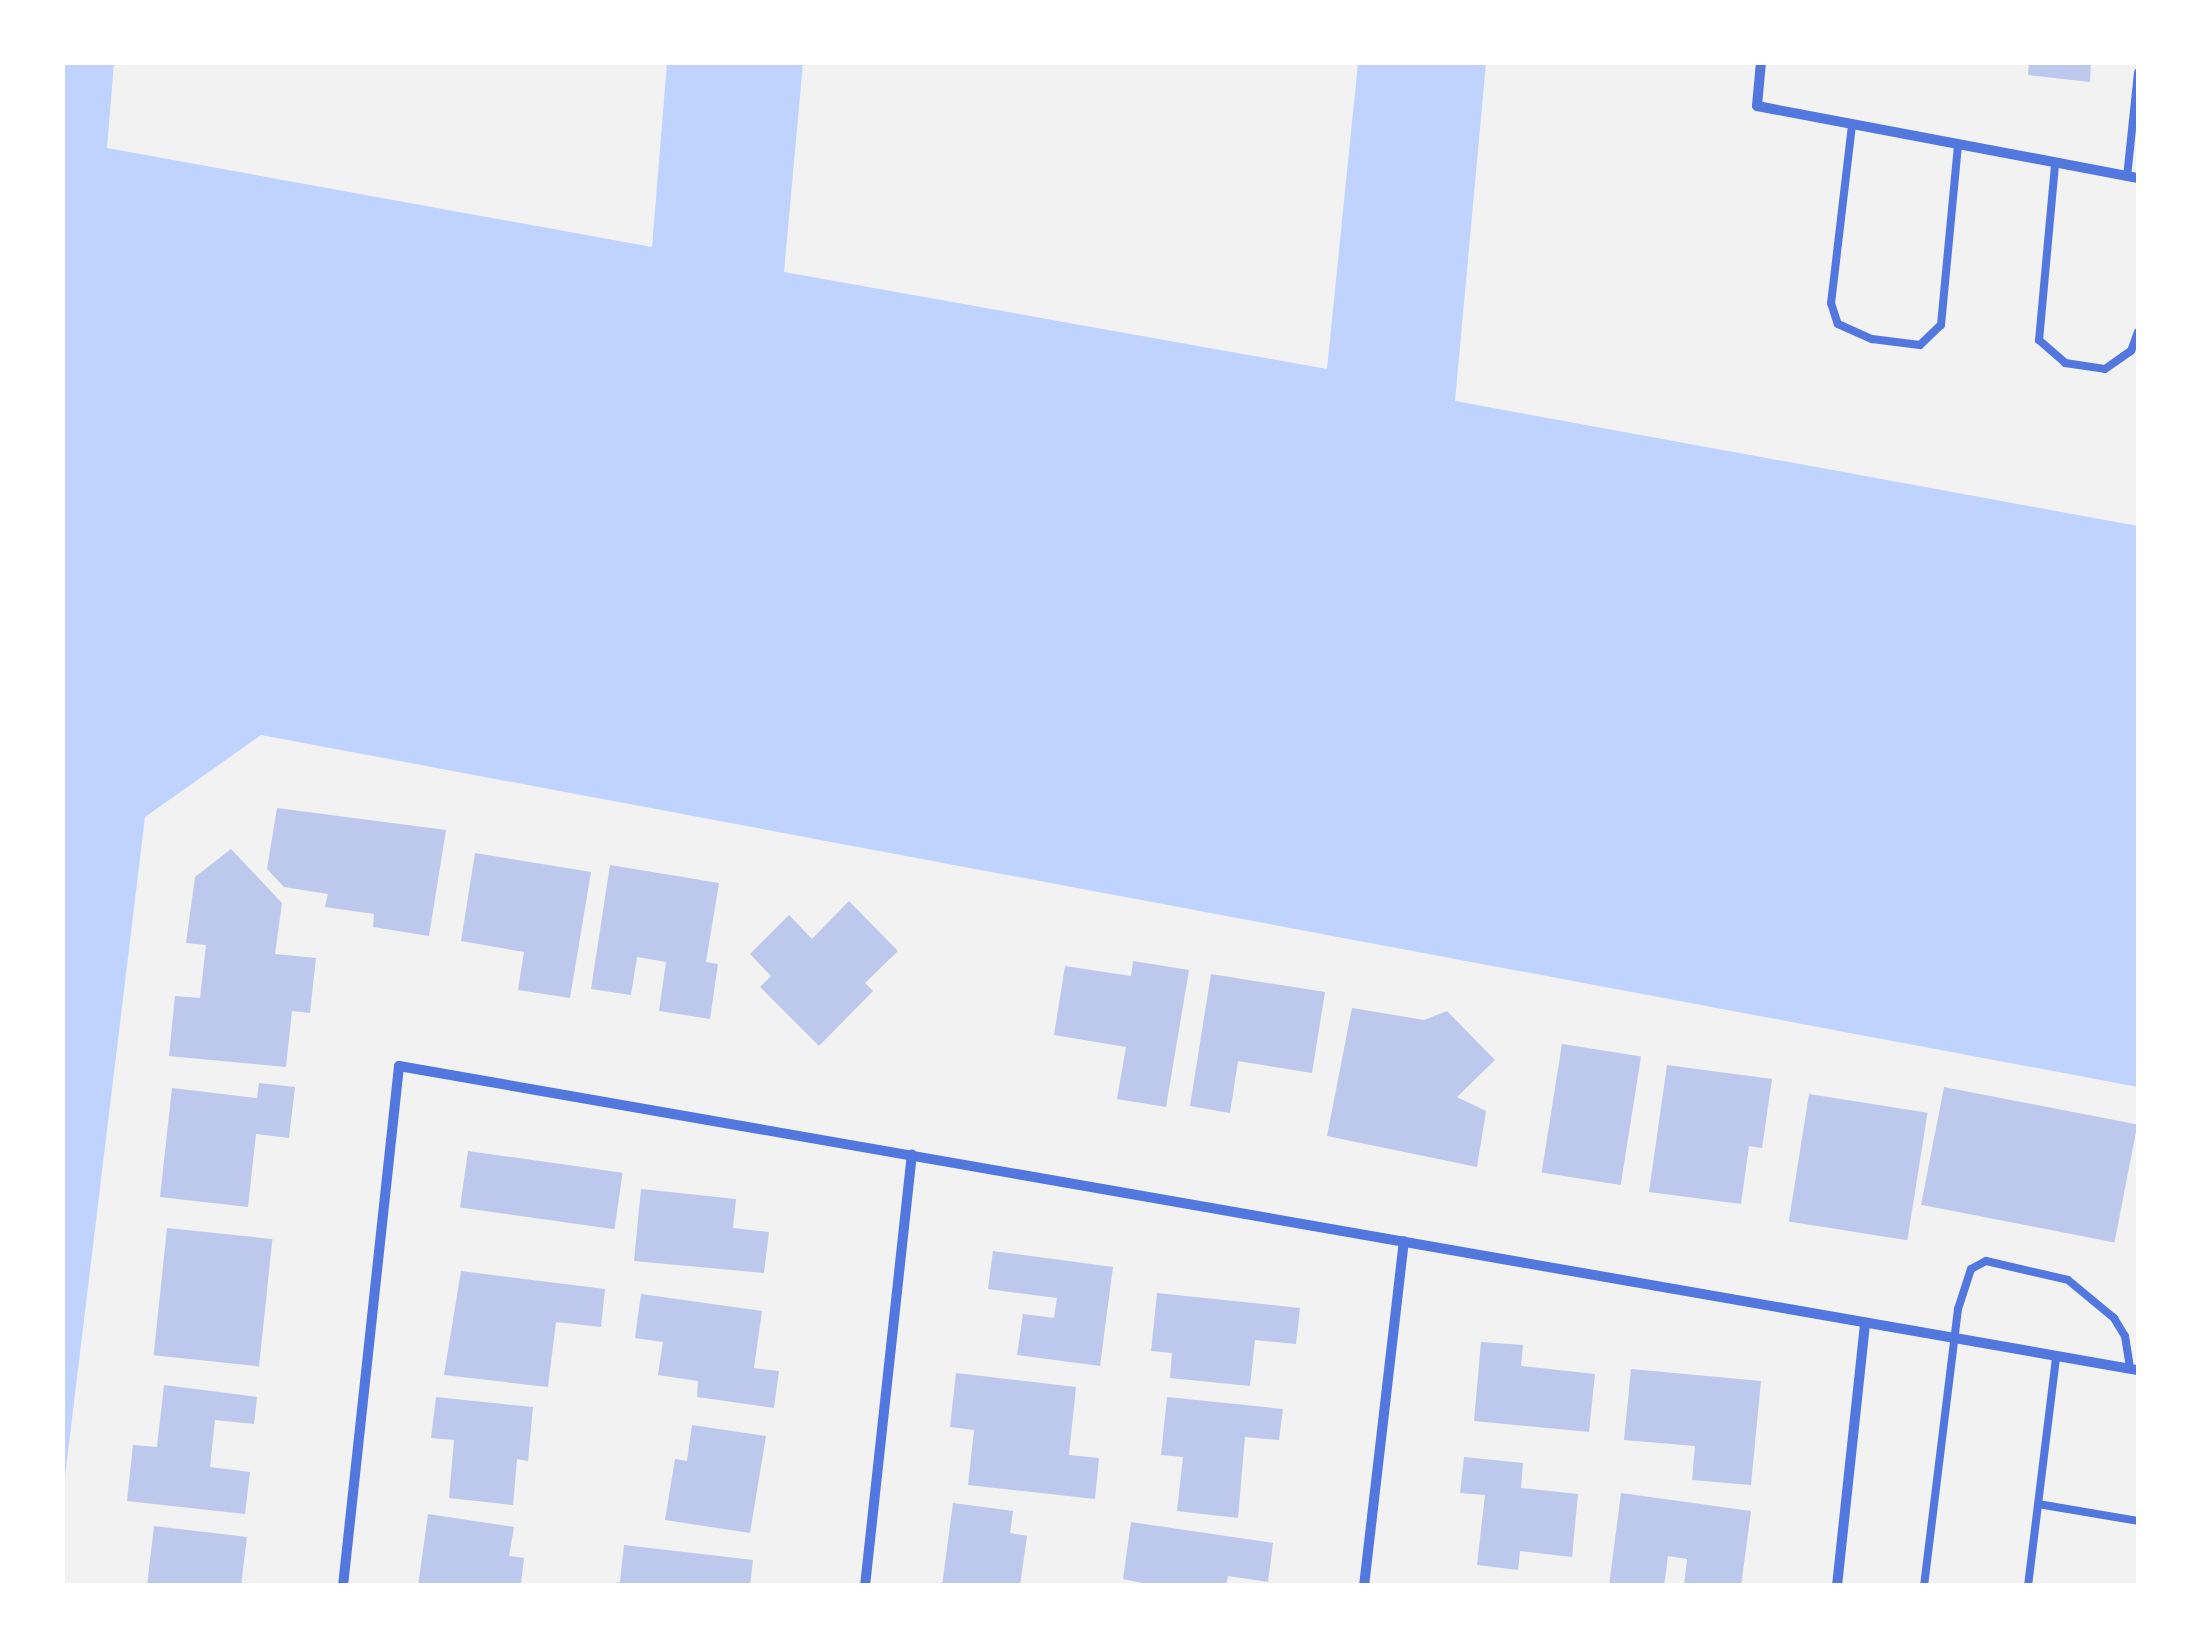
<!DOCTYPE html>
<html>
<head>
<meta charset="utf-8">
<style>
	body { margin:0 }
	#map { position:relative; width:2201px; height:1648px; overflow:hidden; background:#f2f2f2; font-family:"Open Sans",sans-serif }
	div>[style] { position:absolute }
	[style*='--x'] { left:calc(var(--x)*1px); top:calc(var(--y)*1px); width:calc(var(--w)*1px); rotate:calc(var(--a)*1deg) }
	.water>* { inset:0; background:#bfd3fe }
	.building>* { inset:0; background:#bdc9ec; transform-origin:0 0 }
	.service>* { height:8px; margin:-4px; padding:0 4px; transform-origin:4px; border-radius:4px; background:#5277de }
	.minor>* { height:10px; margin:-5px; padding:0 5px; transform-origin:5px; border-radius:5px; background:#5277de }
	span { translate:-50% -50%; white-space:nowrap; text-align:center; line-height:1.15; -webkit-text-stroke:8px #fff; paint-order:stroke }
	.frame { position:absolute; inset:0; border:65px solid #fff; pointer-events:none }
</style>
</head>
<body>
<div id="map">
	<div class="water">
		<i style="clip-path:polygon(63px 62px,114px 63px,107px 148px,652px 247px,667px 63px,803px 63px,784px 272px,1327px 369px,1358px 63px,1486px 63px,1455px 401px,2138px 526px,2138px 1087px,261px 735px,145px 817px,63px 1493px)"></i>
	</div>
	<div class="building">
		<i style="clip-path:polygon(2029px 62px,2091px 62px,2090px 82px,2028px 75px)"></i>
		<i style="clip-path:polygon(277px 808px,446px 830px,429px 936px,373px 927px,374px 914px,325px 907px,328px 894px,284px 887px,267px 869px)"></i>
		<i style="clip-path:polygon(231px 849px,282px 903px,275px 954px,316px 958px,310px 1013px,292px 1011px,286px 1067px,169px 1056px,175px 996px,200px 998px,206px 945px,186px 943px,195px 877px)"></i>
		<i style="clip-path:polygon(475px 853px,591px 872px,570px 998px,518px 990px,524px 952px,461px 941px)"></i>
		<i style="clip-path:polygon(610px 865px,719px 883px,706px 962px,718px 964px,710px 1019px,659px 1011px,666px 962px,637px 957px,631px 995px,591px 989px)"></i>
		<i style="clip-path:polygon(849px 901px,898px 951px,865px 983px,873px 991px,819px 1046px,760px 987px,771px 976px,750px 954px,789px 915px,812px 939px)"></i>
		<i style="clip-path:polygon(1133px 961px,1189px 970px,1166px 1107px,1117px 1099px,1126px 1047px,1054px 1035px,1065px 966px,1131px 976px)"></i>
		<i style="clip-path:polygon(1211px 974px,1325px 992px,1312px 1073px,1238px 1061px,1230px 1113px,1190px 1106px)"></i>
		<i style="clip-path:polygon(1352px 1008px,1424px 1020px,1447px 1011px,1495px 1060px,1457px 1097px,1486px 1111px,1477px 1167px,1327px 1136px)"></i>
		<i style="left:1562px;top:1044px;width:80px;height:130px;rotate:9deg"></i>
		<i style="clip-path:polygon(1667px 1065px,1772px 1079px,1762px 1148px,1749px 1146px,1741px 1204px,1649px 1192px)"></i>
		<i style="clip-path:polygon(259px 1083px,295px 1087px,289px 1138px,256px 1134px,248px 1207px,160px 1197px,172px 1088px,257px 1098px)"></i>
		<i style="left:1944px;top:1087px;width:197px;height:120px;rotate:11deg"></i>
		<i style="left:1809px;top:1094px;width:120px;height:129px;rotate:9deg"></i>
		<i style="left:468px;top:1151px;width:156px;height:57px;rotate:8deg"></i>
		<i style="clip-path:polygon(641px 1189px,736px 1199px,733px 1228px,769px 1232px,764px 1273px,634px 1261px)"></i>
		<i style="left:167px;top:1228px;width:106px;height:128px;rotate:6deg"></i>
		<i style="clip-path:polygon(993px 1251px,1113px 1267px,1100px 1366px,1017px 1355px,1023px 1314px,1054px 1318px,1057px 1298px,988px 1289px)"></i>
		<i style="clip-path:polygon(461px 1271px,605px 1289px,601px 1327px,556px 1322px,548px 1387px,444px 1375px)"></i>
		<i style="clip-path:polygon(1157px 1293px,1300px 1308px,1296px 1344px,1255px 1340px,1250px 1386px,1170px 1378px,1172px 1353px,1151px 1351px)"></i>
		<i style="clip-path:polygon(641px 1294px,762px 1311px,754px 1368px,779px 1371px,774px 1408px,697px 1397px,698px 1381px,658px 1375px,663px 1342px,635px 1338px)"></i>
		<i style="clip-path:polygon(1481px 1342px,1523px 1345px,1521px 1366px,1595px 1374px,1589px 1432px,1474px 1421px)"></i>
		<i style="clip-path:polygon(1631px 1369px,1761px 1381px,1751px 1485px,1692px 1480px,1695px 1446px,1624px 1440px)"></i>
		<i style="clip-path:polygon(956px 1373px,1076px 1387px,1069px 1455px,1099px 1458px,1095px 1499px,968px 1485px,974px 1430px,950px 1427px)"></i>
		<i style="clip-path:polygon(164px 1385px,257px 1397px,254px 1424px,215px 1420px,210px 1467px,250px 1472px,245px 1514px,127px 1501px,133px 1445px,157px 1447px)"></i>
		<i style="clip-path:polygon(436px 1397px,533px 1407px,528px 1461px,517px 1459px,513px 1505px,449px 1498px,454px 1440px,431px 1438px)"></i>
		<i style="clip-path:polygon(1167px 1397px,1283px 1409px,1279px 1440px,1245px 1437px,1238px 1518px,1177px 1511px,1183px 1457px,1161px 1455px)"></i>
		<i style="clip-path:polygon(692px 1425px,766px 1436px,750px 1533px,665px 1520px,675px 1459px,687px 1461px)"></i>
		<i style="clip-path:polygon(1464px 1457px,1523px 1463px,1521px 1488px,1578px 1494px,1572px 1557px,1520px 1551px,1518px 1570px,1477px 1565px,1485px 1495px,1460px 1493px)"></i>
		<i style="clip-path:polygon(1621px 1493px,1751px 1511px,1741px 1586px,1684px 1586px,1687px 1559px,1668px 1556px,1664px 1586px,1609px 1586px)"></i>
		<i style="clip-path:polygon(953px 1503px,1013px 1511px,1010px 1533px,1027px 1536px,1020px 1586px,942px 1586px)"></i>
		<i style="clip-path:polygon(428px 1514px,514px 1527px,509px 1556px,524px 1558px,521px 1583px,418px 1586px)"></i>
		<i style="clip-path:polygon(1131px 1522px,1273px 1543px,1268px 1582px,1228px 1576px,1226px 1586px,1157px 1586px,1123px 1579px)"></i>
		<i style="clip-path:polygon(154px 1526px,247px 1537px,241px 1586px,147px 1586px)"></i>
		<i style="clip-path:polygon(624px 1545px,753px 1560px,750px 1586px,601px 1586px,620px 1582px)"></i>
	</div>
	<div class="service">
		<i style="--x:1852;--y:125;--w:179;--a:96.7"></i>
		<i style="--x:1831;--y:303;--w:22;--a:72"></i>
		<i style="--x:1838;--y:324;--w:37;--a:24"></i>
		<i style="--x:1872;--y:339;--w:48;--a:7.1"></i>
		<i style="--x:1920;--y:345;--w:29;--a:-44"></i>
		<i style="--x:1941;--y:325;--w:180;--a:-84.6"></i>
		<i style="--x:2055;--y:165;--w:176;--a:95.2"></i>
		<i style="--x:2039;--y:340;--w:35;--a:41"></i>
		<i style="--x:2065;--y:363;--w:40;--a:8.5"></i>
		<i style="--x:2105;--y:369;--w:32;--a:-35"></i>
		<i style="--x:2131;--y:351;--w:20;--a:-70"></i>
		<i style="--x:2127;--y:177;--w:105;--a:-84"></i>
		<i style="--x:2038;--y:1504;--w:101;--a:9.6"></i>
		<i style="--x:1924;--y:1586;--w:279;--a:-83"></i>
		<i style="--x:1958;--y:1309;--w:42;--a:-72"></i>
		<i style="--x:1971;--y:1269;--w:17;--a:-28"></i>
		<i style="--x:1986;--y:1261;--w:84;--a:13"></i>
		<i style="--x:2068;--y:1280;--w:60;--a:39.6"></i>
		<i style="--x:2114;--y:1318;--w:21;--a:59"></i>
		<i style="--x:2125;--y:1336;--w:33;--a:81"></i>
		<i style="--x:2028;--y:1586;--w:230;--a:-83"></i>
	</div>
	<div class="minor">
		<i style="--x:1761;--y:62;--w:44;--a:95.2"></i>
		<i style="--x:1757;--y:106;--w:388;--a:10.7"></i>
		<i style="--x:343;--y:1586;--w:523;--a:-83.85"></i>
		<i style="--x:399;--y:1066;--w:1765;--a:9.92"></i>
		<i style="--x:865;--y:1586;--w:434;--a:-83.8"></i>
		<i style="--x:1364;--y:1586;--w:347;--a:-83.4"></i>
		<i style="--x:1837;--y:1586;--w:265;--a:-83.9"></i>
	</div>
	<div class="frame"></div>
</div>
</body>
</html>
